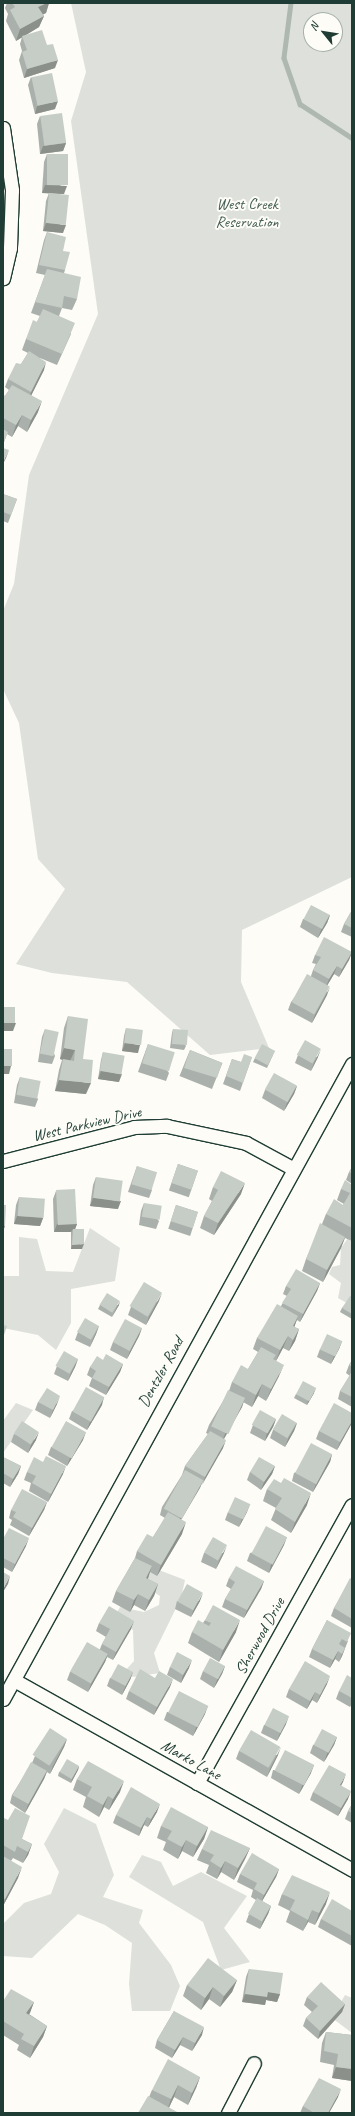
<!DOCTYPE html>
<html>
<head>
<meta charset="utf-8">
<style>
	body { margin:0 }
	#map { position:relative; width:355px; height:2116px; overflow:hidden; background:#fdfcf7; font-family:Caveat,sans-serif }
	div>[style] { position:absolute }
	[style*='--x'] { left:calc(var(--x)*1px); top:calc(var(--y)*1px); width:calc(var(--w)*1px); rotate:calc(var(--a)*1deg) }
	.green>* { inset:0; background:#dde0db }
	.stream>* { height:4.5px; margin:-2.25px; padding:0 2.25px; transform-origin:2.25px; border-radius:2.25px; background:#aeb8b1 }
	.roads { filter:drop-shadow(1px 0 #1f3d34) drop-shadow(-1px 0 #1f3d34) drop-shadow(0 1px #1f3d34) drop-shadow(0 -1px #1f3d34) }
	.minor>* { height:13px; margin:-6.5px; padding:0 6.5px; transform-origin:6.5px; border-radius:6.5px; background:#fdfcf7 }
	.wall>* { inset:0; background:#aab0ab; transform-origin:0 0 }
	.shaded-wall>* { inset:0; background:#8b908b }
	.building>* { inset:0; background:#c6cdc7; transform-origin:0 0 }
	span { translate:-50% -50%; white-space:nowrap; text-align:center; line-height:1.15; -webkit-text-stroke:4px #fdfcf7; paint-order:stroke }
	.park-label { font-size:16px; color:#455e55 }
	.street-label { font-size:16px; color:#1f3d34 }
	.frame { position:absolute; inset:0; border:4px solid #1f3d34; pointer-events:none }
	.north { position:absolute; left:303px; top:12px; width:40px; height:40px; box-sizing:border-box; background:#fdfcf7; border:1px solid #a4b0a9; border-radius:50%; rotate:300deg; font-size:11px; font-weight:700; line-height:16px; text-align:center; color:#1f3d34 }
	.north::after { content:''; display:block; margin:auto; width:14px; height:18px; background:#1f3d34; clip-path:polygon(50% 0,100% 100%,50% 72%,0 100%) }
</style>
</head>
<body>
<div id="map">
	<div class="green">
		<i style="clip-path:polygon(evenodd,71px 3px,352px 3px,352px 877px,242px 930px,241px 982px,269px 1048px,210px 1055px,127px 982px,52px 973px,16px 964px,65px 889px,38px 859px,19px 723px,3px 689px,3px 611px,14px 584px,29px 475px,98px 314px,71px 121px,86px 72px,71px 3px,311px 20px,335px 20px,335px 44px,311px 44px,311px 20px)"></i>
		<i style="clip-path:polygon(90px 1228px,120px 1248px,115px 1281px,71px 1289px,71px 1323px,56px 1350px,38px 1335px,3px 1328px,3px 1276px,19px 1276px,19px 1237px,37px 1239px,46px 1271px,73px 1272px)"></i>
		<i style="clip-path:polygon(348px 1238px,352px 1238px,352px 1306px,338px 1298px,341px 1283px,329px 1274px,332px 1267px,340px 1265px,341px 1248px)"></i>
		<i style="clip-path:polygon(16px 1403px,33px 1410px,3px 1453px,3px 1421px)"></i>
		<i style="clip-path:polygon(151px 1567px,185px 1580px,181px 1598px,154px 1653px,160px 1673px,133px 1677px,124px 1672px,134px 1661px,133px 1630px,113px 1619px,120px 1607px,144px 1612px,159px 1605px,160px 1596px,141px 1584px)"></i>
		<i style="clip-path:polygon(64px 1808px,96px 1824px,114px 1875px,103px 1897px,143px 1910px,139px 1923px,171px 1965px,180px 1986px,170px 2011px,132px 2011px,129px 1984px,132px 1943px,105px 1925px,78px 1914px,32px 1958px,3px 1956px,3px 1924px,24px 1903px,51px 1894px,59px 1872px,44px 1844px)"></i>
		<i style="clip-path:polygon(142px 1855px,161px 1862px,173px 1886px,201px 1872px,247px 1896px,224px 1928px,250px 1962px,221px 1970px,203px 1922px,129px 1877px)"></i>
		<i style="clip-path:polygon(345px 1995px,352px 1998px,352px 2033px,332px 2018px)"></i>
	</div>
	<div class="stream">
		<i style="--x:291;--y:3;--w:55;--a:97.3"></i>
		<i style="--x:284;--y:58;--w:49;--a:70.8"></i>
		<i style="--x:300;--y:104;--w:62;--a:33.2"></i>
	</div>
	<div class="roads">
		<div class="minor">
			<i style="--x:3;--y:128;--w:63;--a:81.7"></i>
			<i style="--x:12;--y:190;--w:58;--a:92"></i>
			<i style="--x:10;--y:248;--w:31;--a:103"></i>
			<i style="--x:3;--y:1161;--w:135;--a:-14.5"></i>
			<i style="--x:134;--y:1127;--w:33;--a:-2"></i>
			<i style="--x:167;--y:1126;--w:81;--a:12.1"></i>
			<i style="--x:246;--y:1143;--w:52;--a:28.5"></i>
			<i style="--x:14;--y:1680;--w:388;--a:29.3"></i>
			<i style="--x:3;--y:1699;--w:725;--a:-61.21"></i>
			<i style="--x:197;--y:1783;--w:318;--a:-60.9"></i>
			<i style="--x:228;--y:2113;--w:56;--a:-62.5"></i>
		</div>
	</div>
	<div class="wall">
		<i style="clip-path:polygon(7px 3px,49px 3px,46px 13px,43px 14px,44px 16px,39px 27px,26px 35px,47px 45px,55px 68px,24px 78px,19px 60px,22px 51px,20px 44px,22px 37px,16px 41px,6px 21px,8px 14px,5px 8px)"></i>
		<i style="clip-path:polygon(31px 77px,55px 109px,35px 114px,28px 85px)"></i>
		<i style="clip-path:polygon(40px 116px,66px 143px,63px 151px,40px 154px,37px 124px)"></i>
		<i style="clip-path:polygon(47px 154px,64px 194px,42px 193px,44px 162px)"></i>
		<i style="clip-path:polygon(49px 193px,63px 233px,43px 231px,46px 201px)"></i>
		<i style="clip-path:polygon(47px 232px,63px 251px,65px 270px,64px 273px,77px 299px,72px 310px,62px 308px,59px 316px,71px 334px,57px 365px,40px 358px,44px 370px,31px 395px,38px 412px,27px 432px,18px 426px,12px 437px,7px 434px,3px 445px,3px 395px,5px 396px,9px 390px,5px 387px,8px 379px,21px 364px,28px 353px,22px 350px,26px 339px,37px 322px,40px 316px,31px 313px,45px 275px,36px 273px,44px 240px)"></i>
		<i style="clip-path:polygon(3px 494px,17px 499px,8px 523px,3px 521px)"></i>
		<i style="clip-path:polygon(352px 910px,352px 937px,341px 932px,344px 924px)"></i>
		<i style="clip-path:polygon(330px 915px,327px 923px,318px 938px,300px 927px,303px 919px)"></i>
		<i style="clip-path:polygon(352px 952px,349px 960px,339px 977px,334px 974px,327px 986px,327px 995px,312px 1023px,288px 1010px,291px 1002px,311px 976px,313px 970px,316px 964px,312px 963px,315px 955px)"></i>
		<i style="clip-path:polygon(68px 1016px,86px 1094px,55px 1091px,59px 1070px,62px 1060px,60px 1059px,64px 1028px)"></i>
		<i style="clip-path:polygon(126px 1028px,138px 1053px,122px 1051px,124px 1036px)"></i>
		<i style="clip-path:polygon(45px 1029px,55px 1056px,52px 1064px,38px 1062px,42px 1037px)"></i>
		<i style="clip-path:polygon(173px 1029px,186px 1046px,184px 1050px,170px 1048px,172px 1033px)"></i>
		<i style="clip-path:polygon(148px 1044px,169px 1073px,166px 1081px,138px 1072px)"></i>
		<i style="left:190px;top:1050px;width:35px;height:28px;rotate:22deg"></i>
		<i style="clip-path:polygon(103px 1052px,119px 1082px,98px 1079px,101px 1060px)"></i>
		<i style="clip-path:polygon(273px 1055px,267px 1068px,253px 1062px,255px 1058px)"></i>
		<i style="clip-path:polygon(298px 1055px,318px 1057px,311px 1071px,295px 1063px)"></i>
		<i style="clip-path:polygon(252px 1057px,240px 1091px,223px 1084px,232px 1059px,241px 1062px)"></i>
		<i style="clip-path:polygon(20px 1077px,38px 1099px,35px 1107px,14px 1103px,17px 1085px)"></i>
		<i style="clip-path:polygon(297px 1086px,294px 1094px,284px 1111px,262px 1098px,265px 1090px)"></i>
		<i style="left:178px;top:1164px;width:21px;height:28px;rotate:19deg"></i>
		<i style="clip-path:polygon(137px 1166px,152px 1190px,149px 1198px,128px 1192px)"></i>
		<i style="clip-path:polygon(352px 1167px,352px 1184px,346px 1180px,349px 1172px)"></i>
		<i style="clip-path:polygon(96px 1177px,118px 1209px,90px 1206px,93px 1185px)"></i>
		<i style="clip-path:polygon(352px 1185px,352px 1241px,345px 1238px,341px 1248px,323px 1282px,302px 1271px,306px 1259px,322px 1224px,326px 1214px,343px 1205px,344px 1204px,337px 1200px,341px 1189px)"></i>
		<i style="clip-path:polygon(213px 1187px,241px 1194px,214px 1235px,200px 1228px,204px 1216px,212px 1201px,209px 1199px)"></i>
		<i style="clip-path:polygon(56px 1191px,77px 1224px,75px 1229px,82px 1249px,71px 1249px,71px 1232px,54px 1232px,53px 1199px)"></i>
		<i style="clip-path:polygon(19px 1197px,43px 1218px,40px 1226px,14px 1224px,16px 1205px)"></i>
		<i style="clip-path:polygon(144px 1203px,159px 1221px,156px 1229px,139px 1225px,141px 1211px)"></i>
		<i style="left:176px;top:1205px;width:23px;height:25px;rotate:18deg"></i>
		<i style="clip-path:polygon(320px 1283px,317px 1291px,300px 1322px,297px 1320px,294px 1327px,299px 1329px,295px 1341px,289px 1351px,283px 1348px,276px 1361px,279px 1376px,266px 1401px,258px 1396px,252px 1407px,243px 1402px,242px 1407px,224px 1439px,223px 1448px,181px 1519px,182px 1534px,157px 1576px,150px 1572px,148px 1579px,158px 1584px,154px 1596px,145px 1611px,134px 1605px,130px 1612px,112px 1602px,116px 1591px,135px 1558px,137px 1551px,153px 1537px,165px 1518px,160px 1515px,162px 1507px,182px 1475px,185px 1466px,208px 1434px,206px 1433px,209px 1425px,229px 1391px,232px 1382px,248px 1369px,258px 1352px,253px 1349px,257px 1338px,281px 1306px,287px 1296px,283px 1294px,286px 1286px)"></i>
		<i style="clip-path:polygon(352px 1297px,352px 1319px,340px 1312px,342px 1308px)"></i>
		<i style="clip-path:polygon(159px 1301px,146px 1325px,128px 1315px,131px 1307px)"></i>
		<i style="clip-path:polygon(100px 1305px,119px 1305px,112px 1317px,98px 1309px)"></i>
		<i style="clip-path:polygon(99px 1326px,96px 1334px,90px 1347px,75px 1340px,78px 1332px)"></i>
		<i style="clip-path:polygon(142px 1328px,139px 1336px,127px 1359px,110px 1350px,113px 1342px)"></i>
		<i style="clip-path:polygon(342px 1341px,339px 1349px,331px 1364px,317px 1357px,320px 1349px)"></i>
		<i style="clip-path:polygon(78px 1359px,75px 1367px,68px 1381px,54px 1374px,57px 1366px)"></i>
		<i style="clip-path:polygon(103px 1360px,123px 1364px,120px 1372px,106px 1395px,89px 1386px,92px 1378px,87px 1375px,90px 1367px)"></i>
		<i style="clip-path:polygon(352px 1360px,352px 1407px,338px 1399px,340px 1391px,350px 1376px,346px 1373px,349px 1365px)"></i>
		<i style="clip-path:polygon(314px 1393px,307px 1405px,294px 1398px,296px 1394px)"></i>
		<i style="clip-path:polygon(38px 1402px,57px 1404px,50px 1418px,35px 1410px)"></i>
		<i style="clip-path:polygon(102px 1405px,87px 1430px,69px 1419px,72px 1411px)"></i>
		<i style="clip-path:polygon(352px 1413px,352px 1423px,337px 1450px,316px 1439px,319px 1431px)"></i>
		<i style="clip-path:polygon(276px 1419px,273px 1427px,265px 1441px,250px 1433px,253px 1425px)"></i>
		<i style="clip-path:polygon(297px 1423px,294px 1431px,285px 1447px,270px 1438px,273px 1430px)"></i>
		<i style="clip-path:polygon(14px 1434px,36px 1440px,28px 1453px,11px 1442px)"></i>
		<i style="clip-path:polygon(83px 1440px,67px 1466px,48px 1455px,51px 1447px)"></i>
		<i style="clip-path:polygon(332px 1454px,330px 1462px,313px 1492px,292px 1481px,294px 1473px)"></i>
		<i style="clip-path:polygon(3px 1457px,21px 1466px,18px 1474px,10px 1487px,3px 1483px)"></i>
		<i style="clip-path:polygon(43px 1462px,63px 1474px,48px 1502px,29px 1491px,31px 1483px,24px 1480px,27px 1472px)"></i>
		<i style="clip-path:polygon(275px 1466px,272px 1474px,261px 1490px,247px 1480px,250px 1472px)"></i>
		<i style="clip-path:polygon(267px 1489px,307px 1505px,291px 1533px,271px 1520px,276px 1508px,263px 1501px)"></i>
		<i style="clip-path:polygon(47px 1502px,44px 1510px,29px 1536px,10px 1525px,12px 1520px,9px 1518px,11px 1510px)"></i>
		<i style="clip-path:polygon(228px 1512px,247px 1512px,239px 1527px,225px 1520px)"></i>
		<i style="clip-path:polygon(3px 1539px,26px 1546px,12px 1572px,3px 1567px)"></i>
		<i style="clip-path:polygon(284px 1545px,269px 1573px,247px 1561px,250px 1553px)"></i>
		<i style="clip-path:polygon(204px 1553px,224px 1553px,216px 1569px,201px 1562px)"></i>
		<i style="clip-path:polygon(229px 1578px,264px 1581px,261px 1589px,244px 1618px,222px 1607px,225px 1599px,231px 1589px,226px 1586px)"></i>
		<i style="clip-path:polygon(352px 1579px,352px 1628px,331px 1616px,334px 1608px)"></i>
		<i style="clip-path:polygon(177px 1601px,200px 1601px,191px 1617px,175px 1609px)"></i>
		<i style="clip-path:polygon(205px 1620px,236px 1632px,219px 1662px,188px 1643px,192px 1632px,203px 1623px)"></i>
		<i style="clip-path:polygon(327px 1620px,348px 1641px,342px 1656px,339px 1662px,335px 1659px,330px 1668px,309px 1657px,312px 1649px)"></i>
		<i style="clip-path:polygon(99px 1623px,131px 1629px,113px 1660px,107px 1657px,105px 1662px,88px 1692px,67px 1680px,70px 1672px,100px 1649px,102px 1644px,106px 1637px,96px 1631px)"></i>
		<i style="clip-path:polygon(225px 1666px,222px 1674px,214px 1688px,200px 1679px,203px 1671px)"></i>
		<i style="clip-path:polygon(170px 1667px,189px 1668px,181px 1683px,167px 1675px)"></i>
		<i style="clip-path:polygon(133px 1672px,130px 1680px,122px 1695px,107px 1686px,110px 1678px)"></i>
		<i style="clip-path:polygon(352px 1678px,352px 1704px,350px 1707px,336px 1699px,339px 1691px)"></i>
		<i style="clip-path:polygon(327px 1684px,317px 1703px,312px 1700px,307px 1709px,286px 1697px,289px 1689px)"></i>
		<i style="clip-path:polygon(170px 1687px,154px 1715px,126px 1699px,129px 1691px)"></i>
		<i style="clip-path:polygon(167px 1712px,205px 1714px,193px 1736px,164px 1720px)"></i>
		<i style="clip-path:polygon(286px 1724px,277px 1741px,261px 1733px,264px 1725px)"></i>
		<i style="clip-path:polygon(337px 1737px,334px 1745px,324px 1762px,310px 1753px,313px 1745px)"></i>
		<i style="clip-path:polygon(67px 1739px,64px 1747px,50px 1774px,47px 1772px,44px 1779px,25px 1813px,10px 1803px,12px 1795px,32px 1763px,35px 1756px)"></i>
		<i style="clip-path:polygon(239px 1751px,278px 1755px,267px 1777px,236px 1759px)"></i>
		<i style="clip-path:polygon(79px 1766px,78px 1770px,71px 1783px,58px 1776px,59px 1772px)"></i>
		<i style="clip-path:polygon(273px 1770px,311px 1773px,299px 1794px,271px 1778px)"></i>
		<i style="clip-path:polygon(77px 1779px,120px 1792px,109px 1810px,104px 1807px,99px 1817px,83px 1807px,86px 1797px,73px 1790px)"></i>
		<i style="clip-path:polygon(343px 1782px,341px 1785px,348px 1799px,338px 1816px,310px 1800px,313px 1792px)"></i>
		<i style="clip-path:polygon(352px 1804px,352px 1823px,345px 1819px,348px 1811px)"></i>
		<i style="clip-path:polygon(157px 1812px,148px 1827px,144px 1825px,139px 1836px,113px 1823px,116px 1815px)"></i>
		<i style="clip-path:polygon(3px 1820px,22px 1839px,32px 1844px,28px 1855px,23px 1863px,13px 1858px,11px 1861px,18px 1878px,3px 1906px)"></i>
		<i style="clip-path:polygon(161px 1826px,208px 1827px,204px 1839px,193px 1857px,182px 1851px,178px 1859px,163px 1850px,166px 1842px,157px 1838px)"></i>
		<i style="clip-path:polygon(250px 1848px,245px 1859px,234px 1880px,221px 1872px,217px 1879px,206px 1873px,209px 1865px,197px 1860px,202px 1849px)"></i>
		<i style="clip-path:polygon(279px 1869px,276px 1877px,262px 1901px,271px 1906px,268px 1914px,260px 1929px,246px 1922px,249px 1914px,256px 1900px,251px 1897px,253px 1890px,237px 1882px,240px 1874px)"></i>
		<i style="clip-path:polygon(282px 1894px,326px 1904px,315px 1925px,308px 1922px,303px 1931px,286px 1922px,290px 1911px,278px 1905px)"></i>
		<i style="clip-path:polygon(352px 1911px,352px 1946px,318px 1927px,321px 1919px)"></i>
		<i style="clip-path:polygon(249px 1969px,280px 1994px,277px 2002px,266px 2000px,265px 2005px,242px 2002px,246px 1977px)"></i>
		<i style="clip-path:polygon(237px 1980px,232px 1992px,220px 2007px,209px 1999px,201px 2010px,183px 1996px,187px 1985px)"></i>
		<i style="clip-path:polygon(307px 1997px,345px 2004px,342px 2012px,318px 2039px,303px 2026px,306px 2018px,312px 2012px,304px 2005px)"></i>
		<i style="clip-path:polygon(3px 2001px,34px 2002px,29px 2014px,47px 2026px,43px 2037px,30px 2058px,17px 2050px,19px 2045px,3px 2035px)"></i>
		<i style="clip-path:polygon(174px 2011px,202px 2035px,192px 2051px,180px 2045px,172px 2058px,155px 2048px,157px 2040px)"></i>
		<i style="clip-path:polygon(326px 2032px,352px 2035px,352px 2081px,332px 2078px,334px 2065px,320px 2062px,322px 2043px)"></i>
		<i style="clip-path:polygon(200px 2077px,196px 2088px,188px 2105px,174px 2097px,169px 2108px,149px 2097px,152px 2090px)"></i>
		<i style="clip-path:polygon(338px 2097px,329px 2113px,300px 2113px,303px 2106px)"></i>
	</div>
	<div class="shaded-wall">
		<i style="clip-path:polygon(47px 3px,49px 3px,46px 13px,34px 19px,38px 7px)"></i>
		<i style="clip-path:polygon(44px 16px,39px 27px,16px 41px,20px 29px)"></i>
		<i style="clip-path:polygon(58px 60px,55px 68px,24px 78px,27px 69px)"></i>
		<i style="clip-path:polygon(58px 101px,55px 109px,35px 114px,37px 106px)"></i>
		<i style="clip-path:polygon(66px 143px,63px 151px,40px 154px,43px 146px)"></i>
		<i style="clip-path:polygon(45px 185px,67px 186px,64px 194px,42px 193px)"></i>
		<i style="clip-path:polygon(46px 223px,66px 225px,63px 233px,43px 231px)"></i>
		<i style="clip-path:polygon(46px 362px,44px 370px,29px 400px,31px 392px)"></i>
		<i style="clip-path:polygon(42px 401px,38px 412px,27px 432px,31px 420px)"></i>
		<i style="clip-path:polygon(22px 415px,18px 426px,12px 437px,16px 425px)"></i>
		<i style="clip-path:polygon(9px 450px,6px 458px,3px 464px,3px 462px)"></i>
		<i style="clip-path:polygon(330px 915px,327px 923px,318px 938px,321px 930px)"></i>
		<i style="clip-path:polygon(352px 952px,349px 960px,339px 977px,342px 969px)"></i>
		<i style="clip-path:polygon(337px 966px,334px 974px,326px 987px,329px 979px)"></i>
		<i style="clip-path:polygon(330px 987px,327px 995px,312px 1023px,315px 1015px)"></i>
		<i style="clip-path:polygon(3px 1023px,16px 1023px,13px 1031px,3px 1031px)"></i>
		<i style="clip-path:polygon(125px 1043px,140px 1045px,138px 1053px,122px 1051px)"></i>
		<i style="clip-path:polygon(64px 1048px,75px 1050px,70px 1061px,60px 1059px)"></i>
		<i style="clip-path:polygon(321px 1049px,318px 1057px,311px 1071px,314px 1063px)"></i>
		<i style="clip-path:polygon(3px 1066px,11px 1066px,9px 1074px,3px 1074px)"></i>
		<i style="clip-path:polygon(101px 1071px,122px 1074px,119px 1082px,98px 1079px)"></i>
		<i style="clip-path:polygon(59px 1080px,91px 1083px,86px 1094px,55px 1091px)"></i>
		<i style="clip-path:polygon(297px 1086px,294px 1094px,284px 1111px,287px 1103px)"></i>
		<i style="clip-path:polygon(245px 1183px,241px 1194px,214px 1235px,218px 1223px)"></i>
		<i style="clip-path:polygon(93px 1198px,121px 1201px,118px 1209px,90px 1206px)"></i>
		<i style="clip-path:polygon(17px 1216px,43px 1218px,40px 1226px,14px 1224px)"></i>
		<i style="clip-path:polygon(57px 1224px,77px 1224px,74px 1232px,73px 1229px,71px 1232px,54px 1232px)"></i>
		<i style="clip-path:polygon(3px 1226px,5px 1226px,3px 1232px)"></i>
		<i style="clip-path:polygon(345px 1237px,341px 1248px,323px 1282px,327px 1270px)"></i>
		<i style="clip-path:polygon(84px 1244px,82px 1249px,71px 1249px,72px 1245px)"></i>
		<i style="clip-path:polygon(320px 1283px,317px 1291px,300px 1322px,303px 1314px)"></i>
		<i style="clip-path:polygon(162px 1293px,159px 1301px,146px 1325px,149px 1317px)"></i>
		<i style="clip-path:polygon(120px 1301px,119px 1305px,112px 1317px)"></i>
		<i style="clip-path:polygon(298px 1316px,294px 1328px,293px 1326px)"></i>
		<i style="clip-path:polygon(99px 1326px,96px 1334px,90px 1347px,93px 1339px)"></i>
		<i style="clip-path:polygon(142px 1328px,139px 1336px,127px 1359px,130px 1351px)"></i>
		<i style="clip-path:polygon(299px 1329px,295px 1341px,289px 1351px,293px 1340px)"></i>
		<i style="clip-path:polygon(288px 1336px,283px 1348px,276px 1361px,280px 1350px)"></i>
		<i style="clip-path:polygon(342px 1341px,339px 1349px,331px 1364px,334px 1356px)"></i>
		<i style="clip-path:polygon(78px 1359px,75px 1367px,68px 1381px,71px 1373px)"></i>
		<i style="clip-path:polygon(123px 1364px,120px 1372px,106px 1395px,109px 1387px)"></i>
		<i style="clip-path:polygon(284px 1365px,279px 1376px,266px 1401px,271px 1389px)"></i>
		<i style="clip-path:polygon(262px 1384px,258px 1396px,252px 1407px,256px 1395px)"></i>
		<i style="clip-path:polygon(316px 1388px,314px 1393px,307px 1405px,308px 1401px)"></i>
		<i style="clip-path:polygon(60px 1396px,57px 1404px,50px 1418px,53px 1410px)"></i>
		<i style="clip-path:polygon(104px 1397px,102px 1405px,87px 1430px,90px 1422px)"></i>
		<i style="clip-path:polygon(245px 1398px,242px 1407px,222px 1442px,225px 1434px)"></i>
		<i style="clip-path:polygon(276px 1419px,273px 1427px,265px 1441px,267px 1433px)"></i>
		<i style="clip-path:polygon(352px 1421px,352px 1423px,337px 1450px,340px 1442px)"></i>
		<i style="clip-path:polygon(297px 1423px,294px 1431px,285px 1447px,288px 1439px)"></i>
		<i style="clip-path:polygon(39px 1432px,36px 1440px,28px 1453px,31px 1445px)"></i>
		<i style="clip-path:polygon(86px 1432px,83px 1440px,67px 1466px,70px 1458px)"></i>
		<i style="clip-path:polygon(226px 1440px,223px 1448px,202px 1485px,205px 1477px)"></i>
		<i style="clip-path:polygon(332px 1454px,330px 1462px,313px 1492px,316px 1484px)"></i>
		<i style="clip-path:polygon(21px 1466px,18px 1474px,10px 1487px,13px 1479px)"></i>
		<i style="clip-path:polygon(66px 1466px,63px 1474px,48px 1502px,51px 1494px)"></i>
		<i style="clip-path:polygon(275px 1466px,272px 1474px,261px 1490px,264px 1482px)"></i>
		<i style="clip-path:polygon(203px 1480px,200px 1488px,178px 1525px,180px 1517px)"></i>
		<i style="clip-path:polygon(311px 1493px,307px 1505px,291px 1533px,295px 1522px)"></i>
		<i style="clip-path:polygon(47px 1502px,44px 1510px,29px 1536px,32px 1528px)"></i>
		<i style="clip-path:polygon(250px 1504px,247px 1512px,239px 1527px,242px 1519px)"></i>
		<i style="clip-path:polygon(186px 1522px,182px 1534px,157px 1576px,161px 1565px)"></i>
		<i style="clip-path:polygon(287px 1537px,284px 1545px,269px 1573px,271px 1565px)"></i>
		<i style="clip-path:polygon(29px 1538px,26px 1546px,12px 1572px,15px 1564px)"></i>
		<i style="clip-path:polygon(227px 1545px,224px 1553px,216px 1569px,219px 1561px)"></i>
		<i style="clip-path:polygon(152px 1566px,148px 1578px,142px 1589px,146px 1578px)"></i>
		<i style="clip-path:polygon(10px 1576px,8px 1584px,3px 1592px,3px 1589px)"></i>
		<i style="clip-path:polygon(264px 1581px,261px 1589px,244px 1618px,247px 1610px)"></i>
		<i style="clip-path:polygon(158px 1584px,154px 1596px,145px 1611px,149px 1600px)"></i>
		<i style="clip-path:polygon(203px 1593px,200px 1601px,191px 1617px,194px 1609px)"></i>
		<i style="clip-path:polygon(138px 1594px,134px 1605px,130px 1612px,134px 1600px)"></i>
		<i style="clip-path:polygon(240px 1620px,236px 1632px,219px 1662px,223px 1650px)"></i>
		<i style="clip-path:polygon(134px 1621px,131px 1629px,113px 1660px,116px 1652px)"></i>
		<i style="clip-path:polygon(345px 1648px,342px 1656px,339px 1662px,342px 1654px)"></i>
		<i style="clip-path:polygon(338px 1651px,335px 1659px,330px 1668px,333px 1660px)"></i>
		<i style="clip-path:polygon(108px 1654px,105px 1662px,88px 1692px,91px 1684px)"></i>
		<i style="clip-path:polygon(192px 1660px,189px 1668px,181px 1683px,183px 1675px)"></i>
		<i style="clip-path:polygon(225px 1666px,222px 1674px,214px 1688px,217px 1680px)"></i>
		<i style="clip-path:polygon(133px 1672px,130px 1680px,122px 1695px,125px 1687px)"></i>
		<i style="clip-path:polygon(330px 1676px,327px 1684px,317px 1703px,320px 1695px)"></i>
		<i style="clip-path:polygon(173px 1679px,170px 1687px,154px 1715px,157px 1707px)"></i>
		<i style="clip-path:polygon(315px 1692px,312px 1700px,307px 1709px,310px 1701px)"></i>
		<i style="clip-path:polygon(208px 1706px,205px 1714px,193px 1736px,196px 1728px)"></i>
		<i style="clip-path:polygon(289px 1716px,286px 1724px,277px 1741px,280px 1733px)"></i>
		<i style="clip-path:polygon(337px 1737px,334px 1745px,324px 1762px,327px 1754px)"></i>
		<i style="clip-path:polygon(67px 1739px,64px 1747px,50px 1774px,53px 1766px)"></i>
		<i style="clip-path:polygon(281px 1747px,278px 1755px,267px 1777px,270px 1769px)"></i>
		<i style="clip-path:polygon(314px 1765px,311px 1773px,299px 1794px,302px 1786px)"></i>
		<i style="clip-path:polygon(79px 1766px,78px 1770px,71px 1783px,72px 1779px)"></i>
		<i style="clip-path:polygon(47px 1771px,44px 1779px,25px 1813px,28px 1805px)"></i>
		<i style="clip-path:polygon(346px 1774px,343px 1782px,337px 1793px,340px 1785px)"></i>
		<i style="clip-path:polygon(124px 1781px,120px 1792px,109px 1810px,113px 1799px)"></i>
		<i style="clip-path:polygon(351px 1791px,348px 1799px,338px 1816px,341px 1808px)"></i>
		<i style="clip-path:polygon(108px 1796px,104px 1807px,99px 1817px,103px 1805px)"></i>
		<i style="clip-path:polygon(160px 1804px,157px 1812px,148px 1827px,151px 1819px)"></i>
		<i style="clip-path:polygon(147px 1817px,144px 1825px,139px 1836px,141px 1828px)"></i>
		<i style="clip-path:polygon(208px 1827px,204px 1839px,193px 1857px,197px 1846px)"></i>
		<i style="clip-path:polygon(186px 1840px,182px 1851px,178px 1859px,182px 1847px)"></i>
		<i style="clip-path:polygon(32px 1844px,28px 1855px,23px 1863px,28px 1852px)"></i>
		<i style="clip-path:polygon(250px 1848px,245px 1859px,234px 1880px,238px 1868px)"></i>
		<i style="clip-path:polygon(225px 1861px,221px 1872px,217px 1879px,221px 1868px)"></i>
		<i style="clip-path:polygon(22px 1867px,18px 1878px,3px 1906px,3px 1904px,5px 1899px)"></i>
		<i style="clip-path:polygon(279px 1869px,276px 1877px,261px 1903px,264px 1895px)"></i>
		<i style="clip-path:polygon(330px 1892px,326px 1904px,315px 1925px,319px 1913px)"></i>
		<i style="clip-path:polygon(271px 1906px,268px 1914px,260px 1929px,263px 1921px)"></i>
		<i style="clip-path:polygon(312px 1910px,308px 1922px,303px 1931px,308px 1920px)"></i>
		<i style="clip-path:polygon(237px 1980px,232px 1992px,220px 2007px,224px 1996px)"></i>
		<i style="clip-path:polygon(213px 1987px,209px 1999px,201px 2010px,205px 1998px)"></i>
		<i style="clip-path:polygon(268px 1992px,280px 1994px,277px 2002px,266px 2000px,265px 2005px,242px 2002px,245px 1994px)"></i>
		<i style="clip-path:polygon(34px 2002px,30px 2013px,22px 2024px,26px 2013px)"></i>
		<i style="clip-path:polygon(345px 2004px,342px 2012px,318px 2039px,320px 2031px)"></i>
		<i style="clip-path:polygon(47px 2026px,43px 2037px,30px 2058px,34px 2046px)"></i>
		<i style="clip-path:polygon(204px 2027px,202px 2035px,192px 2051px,195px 2043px)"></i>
		<i style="clip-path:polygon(183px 2037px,180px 2045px,172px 2058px,175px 2050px)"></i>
		<i style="clip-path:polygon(336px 2067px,352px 2069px,352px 2081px,332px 2078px)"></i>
		<i style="clip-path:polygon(200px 2077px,196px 2088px,188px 2105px,192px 2093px)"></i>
		<i style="clip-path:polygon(178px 2085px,174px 2097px,167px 2111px,171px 2099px)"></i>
		<i style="clip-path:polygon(341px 2089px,338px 2097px,329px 2113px,328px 2113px)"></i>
	</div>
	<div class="building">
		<i style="clip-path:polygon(12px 3px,47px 3px,38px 7px,44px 16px,20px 29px,10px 10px,15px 7px)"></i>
		<i style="clip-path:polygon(42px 30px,47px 45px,53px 44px,58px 60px,27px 69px,22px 52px,27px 50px,22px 36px)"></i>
		<i style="left:52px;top:73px;width:29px;height:21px;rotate:78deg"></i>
		<i style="left:62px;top:113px;width:30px;height:22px;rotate:82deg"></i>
		<i style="left:47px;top:154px;width:21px;height:31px"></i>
		<i style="left:49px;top:193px;width:20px;height:30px;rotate:6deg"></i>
		<i style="clip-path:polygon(47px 232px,66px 237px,63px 251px,70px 252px,65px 270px,39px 265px)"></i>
		<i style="clip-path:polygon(47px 269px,81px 277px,77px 299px,64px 296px,62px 308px,35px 302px)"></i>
		<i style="clip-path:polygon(43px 309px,75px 323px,62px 354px,26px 339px,33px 320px,37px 322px)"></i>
		<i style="clip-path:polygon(29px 351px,46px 362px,31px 392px,8px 379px,16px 363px,21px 364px)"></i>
		<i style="clip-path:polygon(12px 385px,42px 401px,31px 420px,22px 415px,16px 425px,3px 418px,3px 395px,5px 396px)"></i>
		<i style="clip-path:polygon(3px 429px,8px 432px,3px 444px)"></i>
		<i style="clip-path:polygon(3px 448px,9px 450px,3px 462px)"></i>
		<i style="clip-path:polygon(3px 494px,17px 499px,11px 515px,3px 512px)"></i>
		<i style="left:311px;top:905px;width:21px;height:16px;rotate:28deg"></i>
		<i style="clip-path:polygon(352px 910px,352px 928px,344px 924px)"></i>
		<i style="clip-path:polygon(324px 937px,352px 952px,342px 969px,337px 966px,329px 979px,313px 970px,321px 957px,315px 955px)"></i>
		<i style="left:307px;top:974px;width:26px;height:32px;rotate:29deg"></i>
		<i style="left:3px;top:1007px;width:12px;height:16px"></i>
		<i style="clip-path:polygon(68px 1016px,88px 1019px,83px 1059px,93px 1060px,91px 1083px,59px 1080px,63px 1059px,74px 1061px,75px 1050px,64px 1048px)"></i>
		<i style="left:126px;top:1028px;width:17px;height:15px;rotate:7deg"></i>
		<i style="left:45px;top:1029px;width:14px;height:25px;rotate:12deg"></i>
		<i style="left:173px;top:1029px;width:15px;height:15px;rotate:4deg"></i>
		<i style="left:305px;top:1040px;width:18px;height:17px;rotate:29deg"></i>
		<i style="left:148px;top:1044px;width:28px;height:20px;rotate:17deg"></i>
		<i style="left:262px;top:1044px;width:15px;height:16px;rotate:28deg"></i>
		<i style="left:3px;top:1049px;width:9px;height:17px"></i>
		<i style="clip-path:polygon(190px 1050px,222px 1063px,217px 1078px,184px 1068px)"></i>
		<i style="left:103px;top:1052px;width:22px;height:19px;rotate:10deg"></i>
		<i style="clip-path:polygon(244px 1054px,252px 1057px,243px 1083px,226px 1076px,232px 1059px,241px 1062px)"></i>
		<i style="left:274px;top:1073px;width:26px;height:19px;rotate:29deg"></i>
		<i style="left:20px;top:1077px;width:21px;height:18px;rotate:11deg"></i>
		<i style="left:3px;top:1086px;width:1px;height:22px"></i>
		<i style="left:178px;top:1164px;width:21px;height:20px;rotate:19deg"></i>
		<i style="left:137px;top:1166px;width:21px;height:19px;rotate:17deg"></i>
		<i style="clip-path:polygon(352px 1167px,352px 1174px,349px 1172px)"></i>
		<i style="clip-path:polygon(221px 1171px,245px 1183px,218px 1223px,204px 1216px,218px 1190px,213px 1187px)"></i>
		<i style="left:96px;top:1177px;width:27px;height:21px;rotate:8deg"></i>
		<i style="clip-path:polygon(345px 1180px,352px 1185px,352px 1228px,326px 1214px,334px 1199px,343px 1205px,350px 1193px,341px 1189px)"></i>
		<i style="left:75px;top:1189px;width:35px;height:19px;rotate:87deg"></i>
		<i style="left:19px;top:1197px;width:26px;height:19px;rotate:4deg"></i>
		<i style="left:144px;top:1203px;width:18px;height:14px;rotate:9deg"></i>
		<i style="clip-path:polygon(3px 1205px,6px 1205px,5px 1226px,3px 1226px)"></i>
		<i style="left:176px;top:1205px;width:23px;height:17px;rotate:18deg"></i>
		<i style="clip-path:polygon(320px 1223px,345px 1237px,327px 1270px,306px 1259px)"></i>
		<i style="clip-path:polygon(73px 1229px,84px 1229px,84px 1244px,72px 1245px)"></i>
		<i style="clip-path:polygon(296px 1269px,320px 1283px,303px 1314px,282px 1303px,291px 1289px,286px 1286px)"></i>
		<i style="left:144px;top:1282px;width:21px;height:28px;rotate:31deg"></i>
		<i style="left:107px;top:1293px;width:15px;height:14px;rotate:32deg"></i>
		<i style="clip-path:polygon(350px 1296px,352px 1297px,352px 1314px,342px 1308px)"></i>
		<i style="clip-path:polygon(277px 1304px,298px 1316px,293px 1326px,299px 1329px,293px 1340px,288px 1336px,280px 1350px,257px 1338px)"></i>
		<i style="left:85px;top:1318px;width:16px;height:16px;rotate:30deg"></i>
		<i style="left:125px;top:1319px;width:19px;height:26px;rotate:28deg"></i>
		<i style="clip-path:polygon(3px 1325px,7px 1326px,3px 1338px)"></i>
		<i style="left:327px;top:1334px;width:17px;height:17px;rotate:25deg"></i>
		<i style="clip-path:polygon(261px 1347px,276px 1355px,273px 1359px,284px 1365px,271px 1389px,262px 1384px,256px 1395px,232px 1382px,241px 1365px,248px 1369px)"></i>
		<i style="left:64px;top:1351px;width:16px;height:17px;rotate:30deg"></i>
		<i style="clip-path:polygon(106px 1354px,123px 1364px,109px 1387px,92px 1378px,96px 1371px,90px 1367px,97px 1356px,103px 1360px)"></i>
		<i style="clip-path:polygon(352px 1360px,352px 1367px,349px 1365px)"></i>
		<i style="clip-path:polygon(352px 1371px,352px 1397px,340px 1391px)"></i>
		<i style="left:303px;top:1381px;width:15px;height:15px;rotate:28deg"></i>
		<i style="left:86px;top:1387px;width:21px;height:28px;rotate:29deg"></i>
		<i style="clip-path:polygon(47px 1388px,60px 1396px,53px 1410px,38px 1402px)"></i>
		<i style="left:228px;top:1390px;width:19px;height:40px;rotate:25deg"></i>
		<i style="clip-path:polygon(334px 1403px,352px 1413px,352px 1421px,340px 1442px,319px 1431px)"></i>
		<i style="left:260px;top:1410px;width:18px;height:17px;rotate:29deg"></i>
		<i style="left:282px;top:1414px;width:17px;height:18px;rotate:31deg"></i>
		<i style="left:22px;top:1421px;width:20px;height:15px;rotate:33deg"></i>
		<i style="left:66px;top:1421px;width:23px;height:30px;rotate:29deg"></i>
		<i style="clip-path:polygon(210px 1431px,226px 1440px,205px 1477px,185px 1466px)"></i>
		<i style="left:311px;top:1443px;width:24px;height:34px;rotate:28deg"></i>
		<i style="clip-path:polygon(46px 1456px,66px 1466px,51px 1494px,32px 1483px,36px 1476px,27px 1472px,34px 1457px,43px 1462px)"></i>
		<i style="clip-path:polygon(3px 1457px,21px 1466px,13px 1479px,3px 1473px)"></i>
		<i style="clip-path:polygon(259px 1457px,275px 1466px,264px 1482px,250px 1472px)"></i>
		<i style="left:185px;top:1470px;width:21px;height:44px;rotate:29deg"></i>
		<i style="clip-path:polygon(284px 1478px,311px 1493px,295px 1522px,275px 1509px,282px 1498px,267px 1489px,274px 1479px,281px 1483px)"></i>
		<i style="clip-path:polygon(22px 1489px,47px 1502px,32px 1528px,13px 1517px,16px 1512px,11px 1510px)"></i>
		<i style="left:235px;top:1497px;width:17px;height:17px;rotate:25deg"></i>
		<i style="clip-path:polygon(168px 1512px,186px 1522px,161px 1565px,137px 1551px,147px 1534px,153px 1537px)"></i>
		<i style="left:266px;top:1526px;width:24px;height:31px;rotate:28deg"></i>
		<i style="clip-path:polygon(9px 1528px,29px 1538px,15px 1564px,3px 1558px,3px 1539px)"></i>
		<i style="left:213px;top:1537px;width:16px;height:18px;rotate:30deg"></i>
		<i style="clip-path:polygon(135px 1558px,152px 1566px,146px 1578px,158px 1584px,149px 1600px,138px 1594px,134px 1600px,116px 1591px)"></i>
		<i style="clip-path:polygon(236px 1566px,264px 1581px,247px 1610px,225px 1599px,235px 1582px,229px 1578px)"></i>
		<i style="clip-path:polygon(3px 1572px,10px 1576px,3px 1589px)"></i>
		<i style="clip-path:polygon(350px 1578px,352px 1579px,352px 1619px,334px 1608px)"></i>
		<i style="left:187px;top:1584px;width:18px;height:20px;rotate:29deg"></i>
		<i style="clip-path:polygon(213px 1605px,240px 1620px,223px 1650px,192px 1632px,198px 1620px,209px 1626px,211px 1623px,205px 1620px)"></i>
		<i style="clip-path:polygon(109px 1606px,134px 1621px,116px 1652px,102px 1644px,110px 1629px,99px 1623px)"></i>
		<i style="clip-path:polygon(327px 1620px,351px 1633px,347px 1642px,342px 1639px,339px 1644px,345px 1648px,342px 1654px,338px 1651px,333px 1660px,312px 1649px)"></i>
		<i style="left:87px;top:1642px;width:24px;height:34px;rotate:30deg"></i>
		<i style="clip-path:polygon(177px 1652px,192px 1660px,183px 1675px,170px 1667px)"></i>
		<i style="left:210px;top:1658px;width:17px;height:15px;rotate:28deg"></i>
		<i style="clip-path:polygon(305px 1661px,330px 1676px,320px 1695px,315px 1692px,310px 1701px,289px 1689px)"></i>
		<i style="left:118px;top:1664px;width:17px;height:16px;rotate:28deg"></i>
		<i style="clip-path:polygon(140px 1669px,155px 1678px,159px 1671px,173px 1679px,157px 1707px,129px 1691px)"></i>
		<i style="clip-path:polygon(347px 1675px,352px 1678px,352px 1698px,339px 1691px)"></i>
		<i style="left:179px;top:1691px;width:33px;height:24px;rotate:27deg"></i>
		<i style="left:273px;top:1708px;width:18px;height:19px;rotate:27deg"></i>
		<i style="left:50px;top:1728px;width:20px;height:32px;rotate:33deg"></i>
		<i style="left:322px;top:1729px;width:17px;height:18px;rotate:28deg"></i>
		<i style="left:251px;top:1730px;width:34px;height:24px;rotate:30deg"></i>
		<i style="left:285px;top:1750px;width:33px;height:23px;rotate:27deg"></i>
		<i style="left:67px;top:1759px;width:14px;height:15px;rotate:30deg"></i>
		<i style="clip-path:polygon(88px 1761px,124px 1781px,113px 1799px,108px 1796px,103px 1805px,87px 1796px,92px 1787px,77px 1779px)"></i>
		<i style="left:31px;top:1762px;width:18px;height:38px;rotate:29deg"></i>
		<i style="clip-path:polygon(329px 1765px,346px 1774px,340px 1785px,351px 1791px,341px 1808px,313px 1792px)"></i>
		<i style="clip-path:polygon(131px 1787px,160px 1804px,151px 1819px,147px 1817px,141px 1828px,116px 1815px)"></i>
		<i style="clip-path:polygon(352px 1804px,352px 1813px,348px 1811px)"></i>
		<i style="clip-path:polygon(171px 1807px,208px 1827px,197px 1846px,186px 1840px,182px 1847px,167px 1839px,172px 1831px,161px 1826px)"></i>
		<i style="clip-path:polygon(15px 1808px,30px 1816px,22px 1839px,32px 1844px,28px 1852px,17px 1846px,15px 1852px,3px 1845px,3px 1820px,4px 1818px,8px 1820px)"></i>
		<i style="clip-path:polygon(211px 1830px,250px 1848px,238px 1868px,225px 1861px,221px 1868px,210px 1861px,214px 1855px,202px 1849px)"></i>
		<i style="clip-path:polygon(252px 1853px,279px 1869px,264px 1895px,254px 1889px,257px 1883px,240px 1874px)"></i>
		<i style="clip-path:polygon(3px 1856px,22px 1867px,5px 1899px,3px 1898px)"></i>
		<i style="clip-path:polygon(292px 1875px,330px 1892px,319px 1913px,312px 1910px,308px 1920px,290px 1910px,295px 1900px,282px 1894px)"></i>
		<i style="left:257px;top:1898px;width:16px;height:18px;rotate:30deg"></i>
		<i style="clip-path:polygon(332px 1899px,352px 1911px,352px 1936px,321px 1919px)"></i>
		<i style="clip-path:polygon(208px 1958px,237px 1980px,224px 1996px,213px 1987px,205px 1998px,187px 1985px)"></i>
		<i style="clip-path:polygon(249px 1969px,283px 1973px,280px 1994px,268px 1992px,267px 1997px,245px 1994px)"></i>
		<i style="clip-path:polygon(321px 1982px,345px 2004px,320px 2031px,306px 2018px,318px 2006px,307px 1997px)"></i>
		<i style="clip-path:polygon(11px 1989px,34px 2002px,26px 2013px,47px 2026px,34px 2046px,21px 2039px,24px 2034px,3px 2021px,3px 2001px)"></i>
		<i style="clip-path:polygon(174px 2011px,204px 2027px,195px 2043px,183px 2037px,175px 2050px,157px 2040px)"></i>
		<i style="clip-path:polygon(326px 2032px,352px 2035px,352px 2069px,336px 2067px,338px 2054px,324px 2051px)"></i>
		<i style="clip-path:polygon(168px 2059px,200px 2077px,192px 2093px,178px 2085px,171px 2099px,152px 2090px)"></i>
		<i style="clip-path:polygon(319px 2078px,341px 2089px,328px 2113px,314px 2113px,303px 2106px)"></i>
		<i style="clip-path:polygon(148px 2096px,179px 2113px,138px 2113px)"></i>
	</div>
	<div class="park-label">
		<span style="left:247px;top:213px">West Creek<br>Reservation</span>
	</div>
	<div class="street-label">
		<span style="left:87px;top:1124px;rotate:-13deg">West Parkview Drive</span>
		<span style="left:161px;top:1372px;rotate:-61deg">Dentzler Road</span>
		<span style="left:260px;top:1636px;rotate:-61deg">Sherwood Drive</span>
		<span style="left:191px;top:1760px;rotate:29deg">Marko Lane</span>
	</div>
	<div class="frame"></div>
	<div class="north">N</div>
</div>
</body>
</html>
